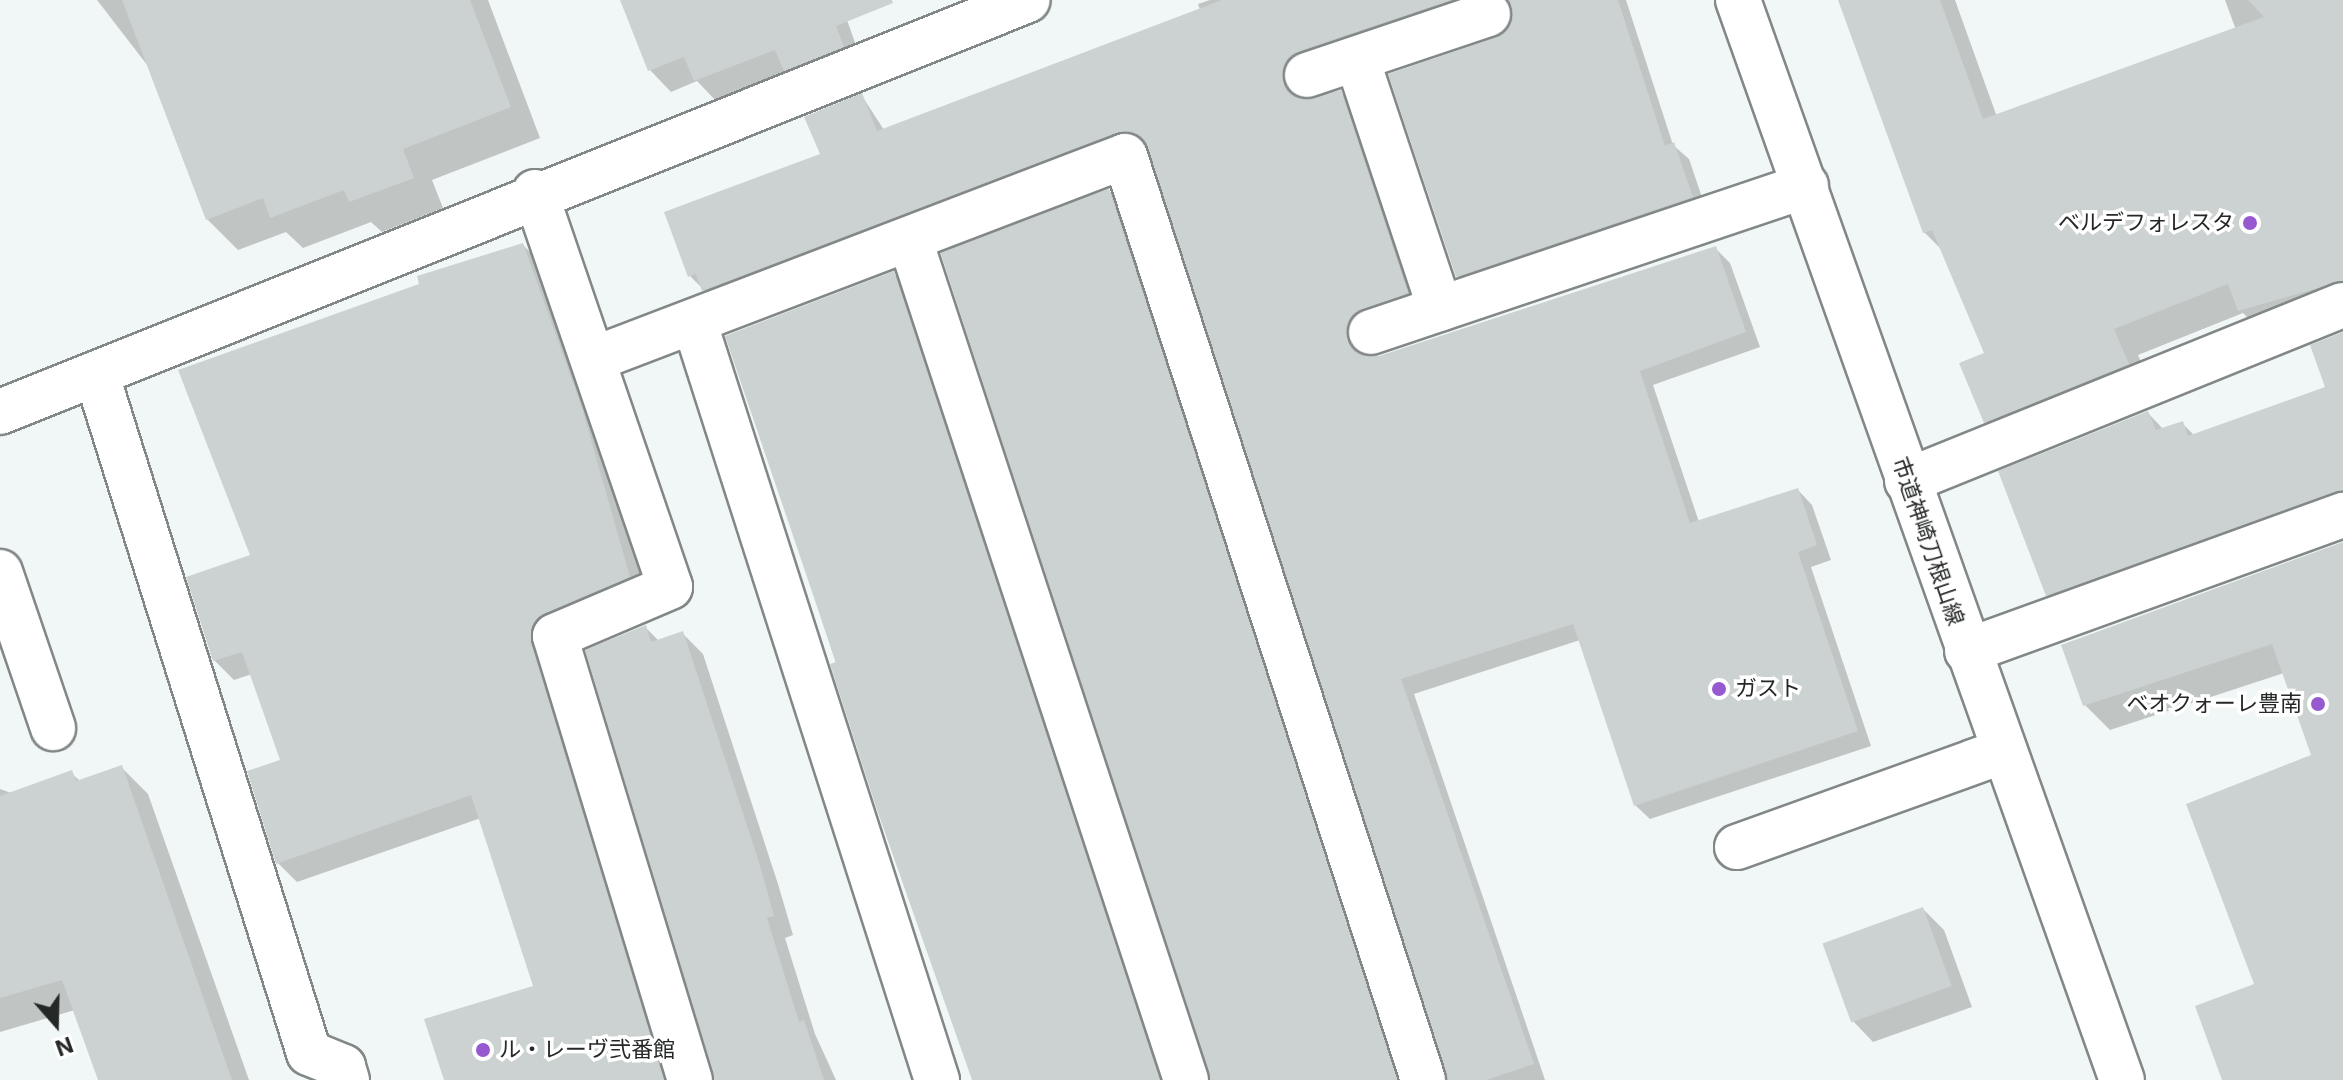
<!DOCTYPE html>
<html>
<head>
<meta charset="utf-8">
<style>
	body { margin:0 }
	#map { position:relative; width:2343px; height:1080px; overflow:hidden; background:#f1f7f6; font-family:Inter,"Noto Sans JP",sans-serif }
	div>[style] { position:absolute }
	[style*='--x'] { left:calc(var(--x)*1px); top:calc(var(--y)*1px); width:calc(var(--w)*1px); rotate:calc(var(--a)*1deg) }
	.shadow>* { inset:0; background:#0003 }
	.building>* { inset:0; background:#ccd2d1; transform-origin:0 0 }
	.roads { filter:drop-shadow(2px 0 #828887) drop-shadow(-2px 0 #828887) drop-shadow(0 2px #828887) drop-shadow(0 -2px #828887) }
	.minor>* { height:44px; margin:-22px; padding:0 22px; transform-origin:22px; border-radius:22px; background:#fff }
	.dots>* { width:22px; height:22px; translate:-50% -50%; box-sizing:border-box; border:4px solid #fff; border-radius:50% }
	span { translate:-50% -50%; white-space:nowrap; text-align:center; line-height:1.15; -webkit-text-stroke:7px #fff; paint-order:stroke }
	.poi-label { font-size:22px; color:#252827 }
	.right { translate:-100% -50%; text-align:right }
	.left { translate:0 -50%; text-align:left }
	.street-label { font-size:22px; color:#252827 }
	.north { position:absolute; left:16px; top:984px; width:80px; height:80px; -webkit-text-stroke:6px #fff; paint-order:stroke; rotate:160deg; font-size:22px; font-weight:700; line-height:32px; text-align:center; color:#252827 }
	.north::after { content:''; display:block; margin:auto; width:28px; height:36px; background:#252827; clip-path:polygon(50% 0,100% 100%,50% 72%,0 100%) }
</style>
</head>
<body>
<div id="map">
	<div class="shadow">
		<i style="clip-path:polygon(97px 0,488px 0,540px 138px,432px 180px,443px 208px,382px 232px,371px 222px,303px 248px,286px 232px,238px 250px,207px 219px,151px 70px)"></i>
		<i style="clip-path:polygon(663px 0,840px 0,864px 68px,717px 102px,697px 81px,671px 92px,650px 70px)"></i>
		<i style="clip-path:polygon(1210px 0,1626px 0,1673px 145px,1689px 159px,1707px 212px,1472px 291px,1458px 276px,1391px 75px,1508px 33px,1511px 8px,1496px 4px,1296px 86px,1301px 101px,1340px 92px,1355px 107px,1422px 308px,1367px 329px,1361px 354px,1379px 358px,1715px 248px,1730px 263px,1760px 347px,1653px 385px,1699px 522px,1798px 490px,1812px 505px,1831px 560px,1811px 567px,1871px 746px,1650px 819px,1635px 805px,1580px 640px,1414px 694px,1545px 1080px,1447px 1080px,1148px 150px,719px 305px,690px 276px,823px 155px,862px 96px,884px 130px,1200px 10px,1198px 4px)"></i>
		<i style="clip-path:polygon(1840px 0,1955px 0,1997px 117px,2236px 30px,2225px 0,2343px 0,2343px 312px,2265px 335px,2243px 313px,2138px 355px,2153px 390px,2011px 447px,1986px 422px,1987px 354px,1944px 252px,1924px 232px)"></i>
		<i style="clip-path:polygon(1109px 191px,1124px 206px,1405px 1080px,1212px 1080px)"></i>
		<i style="clip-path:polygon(523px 245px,543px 265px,601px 429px,648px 597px,564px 633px,676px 1080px,446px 1080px,535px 987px,481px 818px,297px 882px,278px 863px,282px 761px,252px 674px,234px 680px,214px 660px,252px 556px,422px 285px)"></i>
		<i style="clip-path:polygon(893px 273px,908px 288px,1168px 1080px,974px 1080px,728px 337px)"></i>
		<i style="clip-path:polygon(2343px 332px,2343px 523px,2073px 620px,2048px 595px,2148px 413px,2164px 430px,2182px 423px,2195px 436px,2327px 388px)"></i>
		<i style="clip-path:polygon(2343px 544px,2343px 1080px,2224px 1080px,2257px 986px,2313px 756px,2284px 673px,2110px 730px,2085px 705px)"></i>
		<i style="clip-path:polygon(645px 627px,660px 642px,683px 634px,703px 654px,778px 884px,793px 935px,785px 938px,815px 1034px,836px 1080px,716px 1080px)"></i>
		<i style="clip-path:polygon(121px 767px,148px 794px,249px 1080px,100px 1080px,75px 1010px,0 1032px,0 789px,14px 794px,71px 773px,80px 781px)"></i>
		<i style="clip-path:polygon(1923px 909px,1944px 930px,1972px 1007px,1873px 1042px,1852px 1020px)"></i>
	</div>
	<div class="building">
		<i style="clip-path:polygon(122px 0,470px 0,511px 107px,403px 149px,414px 178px,349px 202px,344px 190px,270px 218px,263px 198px,206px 220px)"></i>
		<i style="clip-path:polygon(620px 0,892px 0,893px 3px,836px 26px,844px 47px,784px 71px,775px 50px,694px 81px,684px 57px,648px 71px)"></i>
		<i style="clip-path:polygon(1222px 0,1451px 0,1299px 51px,1283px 69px,1284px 84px,1301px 99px,1341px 90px,1408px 293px,1353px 315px,1346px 328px,1354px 350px,1379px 356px,1716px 246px,1746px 332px,1640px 371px,1690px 523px,1798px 488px,1817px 545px,1798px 552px,1858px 731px,1634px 806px,1573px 624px,1401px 679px,1534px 1064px,1486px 1080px,1447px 1080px,1142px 138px,1116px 133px,702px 291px,696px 274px,688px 277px,664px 212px,820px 154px,804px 117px,862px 93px,877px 131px)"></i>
		<i style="clip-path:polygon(1508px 0,1618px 0,1665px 146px,1674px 142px,1693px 197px,1456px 277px,1388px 74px,1497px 37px,1512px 20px)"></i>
		<i style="clip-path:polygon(1838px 0,1940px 0,1983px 119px,2264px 17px,2248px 0,2343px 0,2343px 281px,2238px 311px,2228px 284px,2114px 329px,2129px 364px,1984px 423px,1959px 363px,1984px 353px,1932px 230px,1923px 233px)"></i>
		<i style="left:1109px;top:189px;width:936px;height:180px;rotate:72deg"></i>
		<i style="clip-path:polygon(523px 243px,582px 408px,630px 577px,545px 613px,531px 631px,531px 643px,664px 1080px,444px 1080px,424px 1019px,533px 986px,471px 795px,276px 864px,247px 771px,280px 760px,242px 652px,213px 661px,186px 577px,250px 555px,178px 370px,419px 284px,417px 276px)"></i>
		<i style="clip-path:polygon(894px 271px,1160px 1080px,972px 1080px,876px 807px,830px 664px,836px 662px,725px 336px)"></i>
		<i style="clip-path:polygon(2343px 332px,2343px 491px,2046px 596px,1998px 471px,2148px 411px,2156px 430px,2183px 421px,2188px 436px,2325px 387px,2310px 345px)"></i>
		<i style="clip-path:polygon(2343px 542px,2343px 1080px,2222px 1080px,2195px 1006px,2254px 984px,2186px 804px,2311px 755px,2272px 644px,2083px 706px,2061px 645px)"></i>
		<i style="clip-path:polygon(646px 625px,651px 642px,683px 631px,759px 862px,774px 916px,767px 918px,799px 1022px,804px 1020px,824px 1080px,714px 1080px,585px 650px)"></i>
		<i style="clip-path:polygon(122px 765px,232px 1080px,98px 1080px,62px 980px,0 998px,0 796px,72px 770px,76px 781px)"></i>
		<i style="left:1923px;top:907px;width:84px;height:107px;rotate:70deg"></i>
	</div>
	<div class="roads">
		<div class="minor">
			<i style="--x:1738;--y:0;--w:1146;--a:70.43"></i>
			<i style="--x:1357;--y:59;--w:263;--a:71.6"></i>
			<i style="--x:1307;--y:75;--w:191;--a:-18.6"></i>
			<i style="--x:535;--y:192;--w:417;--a:71.1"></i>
			<i style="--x:670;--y:587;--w:125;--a:156.9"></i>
			<i style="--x:555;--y:636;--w:464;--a:73.1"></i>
			<i style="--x:910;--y:240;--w:884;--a:71.81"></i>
			<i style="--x:695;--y:324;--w:794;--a:72.25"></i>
			<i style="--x:1371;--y:332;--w:459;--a:-18.6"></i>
			<i style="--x:594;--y:359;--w:568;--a:-20.92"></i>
			<i style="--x:1125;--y:156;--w:971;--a:72.12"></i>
			<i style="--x:97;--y:376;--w:709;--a:72.61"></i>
			<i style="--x:309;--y:1053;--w:37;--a:22"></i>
			<i style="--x:343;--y:1067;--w:14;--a:73"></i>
			<i style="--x:0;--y:412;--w:1107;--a:-21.84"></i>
			<i style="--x:1907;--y:481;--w:470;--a:-22"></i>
			<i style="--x:0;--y:572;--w:165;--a:71.2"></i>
			<i style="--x:1967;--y:651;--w:400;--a:-19.9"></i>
			<i style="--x:1737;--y:847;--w:283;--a:-19.8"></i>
		</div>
	</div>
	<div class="dots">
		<i style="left:2250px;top:223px;background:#9759d0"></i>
		<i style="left:1719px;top:689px;background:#9759d0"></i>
		<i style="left:2318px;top:704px;background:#9759d0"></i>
		<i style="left:483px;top:1050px;background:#9759d0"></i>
	</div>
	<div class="poi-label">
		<span class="right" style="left:2234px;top:223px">ベルデフォレスタ</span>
		<span class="left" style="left:1735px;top:689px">ガスト</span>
		<span class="right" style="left:2302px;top:704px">ベオクォーレ豊南</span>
		<span class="left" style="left:499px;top:1050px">ル・レーヴ弐番館</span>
	</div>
	<div class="street-label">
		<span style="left:1928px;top:541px;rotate:71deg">市道神崎刀根山線</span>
	</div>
	<div class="north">N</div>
</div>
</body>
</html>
